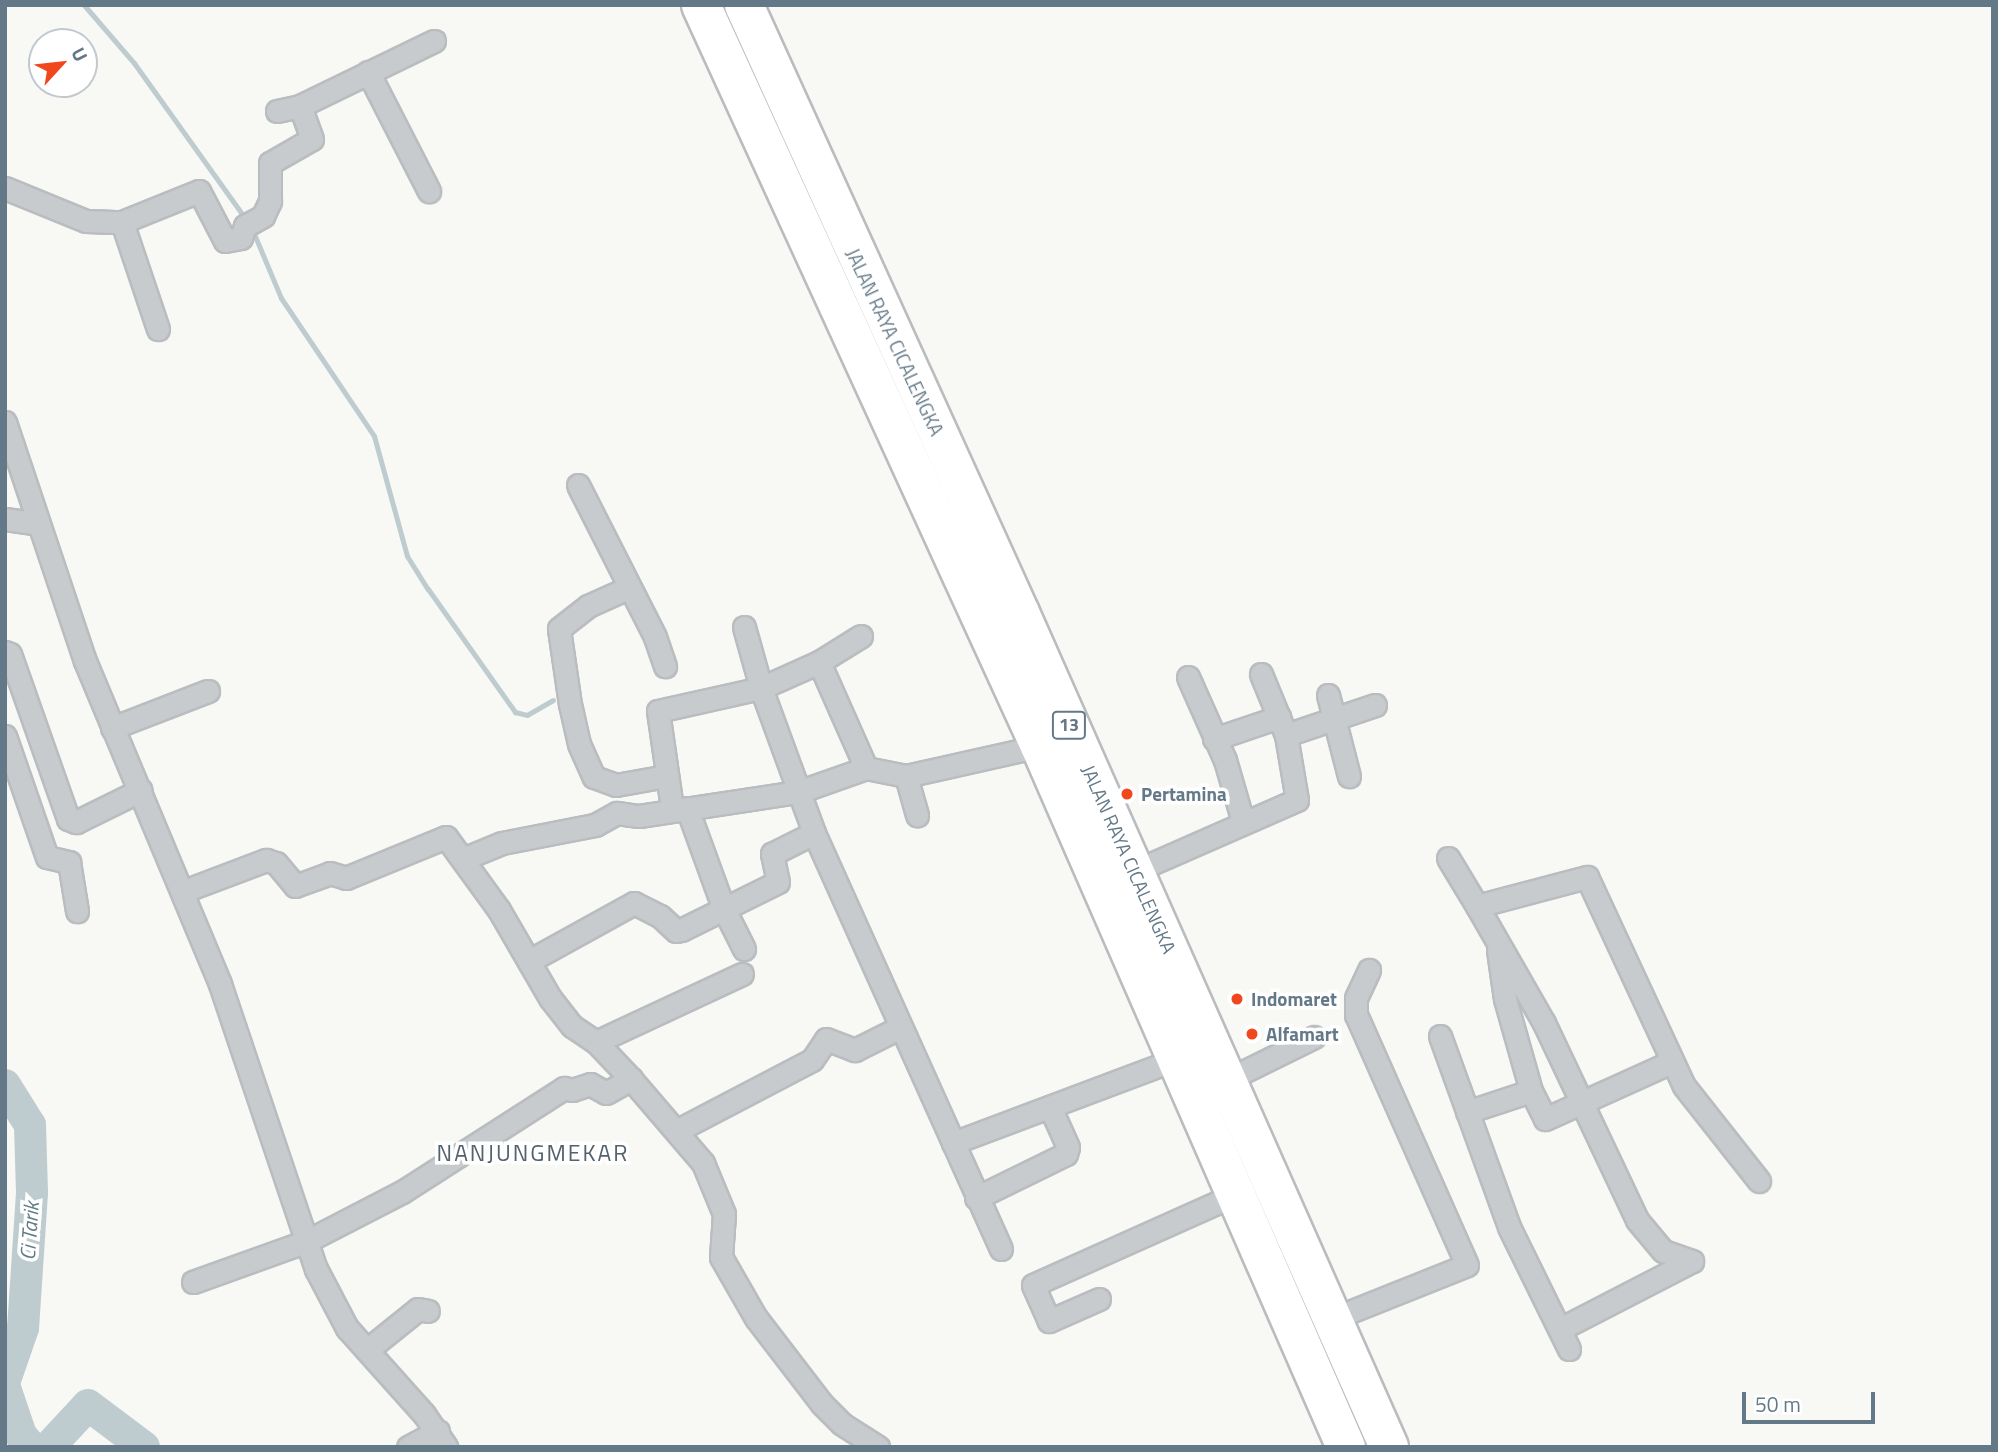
<!DOCTYPE html>
<html>
<head>
<meta charset="utf-8">
<style>
	body { margin:0 }
	#map { position:relative; width:1998px; height:1452px; overflow:hidden; background:#f8f8f5; font-family:"Titillium Web",sans-serif }
	div>[style] { position:absolute }
	[style*='--x'] { left:calc(var(--x)*1px); top:calc(var(--y)*1px); width:calc(var(--w)*1px); rotate:calc(var(--a)*1deg) }
	.stream>* { height:5px; margin:-2.5px; padding:0 2.5px; transform-origin:2.5px; border-radius:2.5px; background:#becbcf }
	.river>* { height:32px; margin:-16px; padding:0 16px; transform-origin:16px; border-radius:16px; background:#becbcf }
	.roads { filter:drop-shadow(2px 0 #b9bdc0) drop-shadow(-2px 0 #b9bdc0) drop-shadow(0 2px #b9bdc0) drop-shadow(0 -2px #b9bdc0) }
	.street>* { height:21px; margin:-10.5px; padding:0 10.5px; transform-origin:10.5px; border-radius:10.5px; background:#c7cbce }
	.highway>* { height:38px; margin:-19px; padding:0 19px; transform-origin:19px; border-radius:19px; background:#fff }
	.dots>* { width:19px; height:19px; translate:-50% -50%; box-sizing:border-box; border:4px solid #fff; border-radius:50% }
	span { translate:-50% -50%; white-space:nowrap; text-align:center; line-height:1.15; -webkit-text-stroke:7px #fff; paint-order:stroke }
	.shield-label span { padding:2px 5px; background:#fff; border:2px solid; border-radius:5px; -webkit-text-stroke-width:0 }
	.shield-label { font-size:18px; color:#647988; font-weight:700 }
	.street-label { font-size:19px; color:#647988 }
	.poi-label { font-size:19px; color:#647988; font-weight:700 }
	.left { translate:0 -50%; text-align:left }
	.water-label { font-size:21px; color:#607b83; font-style:italic }
	.quarter-label { font-size:23px; color:#53626c; letter-spacing:2px }
	.frame { position:absolute; inset:0; border:7px solid #647988; pointer-events:none }
	.north { position:absolute; left:28px; top:28px; width:70px; height:70px; box-sizing:border-box; background:#fff; border:2px solid #c1c9cf; border-radius:50%; rotate:63deg; font-size:19px; font-weight:700; line-height:28px; text-align:center; color:#647988 }
	.north::after { content:''; display:block; margin:auto; width:24px; height:32px; background:#f0471d; clip-path:polygon(50% 0,100% 100%,50% 72%,0 100%) }
	.scale { position:absolute; left:1742px; top:1392px; width:133px; height:32px; box-sizing:border-box; border:4px solid #647988; border-top:0; padding-left:9px; font-size:21px; line-height:24px; white-space:nowrap; color:#647988; -webkit-text-stroke:5px #fff; paint-order:stroke }
</style>
</head>
<body>
<div id="map">
	<div class="stream">
		<i style="--x:84;--y:5;--w:77;--a:49.2"></i>
		<i style="--x:134;--y:63;--w:194;--a:54.4"></i>
		<i style="--x:252;--y:229;--w:75;--a:67.2"></i>
		<i style="--x:281;--y:298;--w:166;--a:56"></i>
		<i style="--x:374;--y:436;--w:124;--a:74.6"></i>
		<i style="--x:407;--y:556;--w:39;--a:58"></i>
		<i style="--x:428;--y:589;--w:151;--a:54.7"></i>
		<i style="--x:515;--y:712;--w:12;--a:14"></i>
		<i style="--x:527;--y:715;--w:30;--a:-30"></i>
	</div>
	<div class="river">
		<i style="--x:5;--y:1085;--w:47;--a:58"></i>
		<i style="--x:30;--y:1125;--w:68;--a:88.3"></i>
		<i style="--x:32;--y:1193;--w:135;--a:93.8"></i>
		<i style="--x:23;--y:1328;--w:55;--a:109.1"></i>
		<i style="--x:5;--y:1388;--w:50;--a:71.2"></i>
		<i style="--x:21;--y:1435;--w:16;--a:50"></i>
		<i style="--x:49;--y:1447;--w:57;--a:-47.1"></i>
		<i style="--x:88;--y:1405;--w:70;--a:36.9"></i>
	</div>
	<div class="roads">
		<div class="street">
			<i style="--x:368;--y:72;--w:134;--a:62.9"></i>
			<i style="--x:277;--y:111;--w:24;--a:-12"></i>
			<i style="--x:300;--y:106;--w:149;--a:-25.9"></i>
			<i style="--x:5;--y:188;--w:87;--a:22.2"></i>
			<i style="--x:86;--y:221;--w:36;--a:2"></i>
			<i style="--x:122;--y:222;--w:113;--a:71.4"></i>
			<i style="--x:122;--y:222;--w:83;--a:-21.9"></i>
			<i style="--x:199;--y:191;--w:56;--a:62.5"></i>
			<i style="--x:225;--y:241;--w:16;--a:-11"></i>
			<i style="--x:241;--y:238;--w:13;--a:-72"></i>
			<i style="--x:245;--y:226;--w:21;--a:-29"></i>
			<i style="--x:263;--y:216;--w:17;--a:-65"></i>
			<i style="--x:270;--y:201;--w:38;--a:-90"></i>
			<i style="--x:270;--y:163;--w:48;--a:-29.7"></i>
			<i style="--x:312;--y:139;--w:35;--a:-110"></i>
			<i style="--x:5;--y:422;--w:252;--a:71.5"></i>
			<i style="--x:85;--y:661;--w:350;--a:67.3"></i>
			<i style="--x:220;--y:984;--w:301;--a:71.4"></i>
			<i style="--x:316;--y:1269;--w:67;--a:62.3"></i>
			<i style="--x:347;--y:1328;--w:115;--a:48.2"></i>
			<i style="--x:424;--y:1414;--w:40;--a:56"></i>
			<i style="--x:578;--y:485;--w:170;--a:63.1"></i>
			<i style="--x:655;--y:637;--w:31;--a:71"></i>
			<i style="--x:5;--y:519;--w:34;--a:8"></i>
			<i style="--x:628;--y:588;--w:44;--a:155.8"></i>
			<i style="--x:588;--y:606;--w:37;--a:142"></i>
			<i style="--x:559;--y:629;--w:76;--a:81.7"></i>
			<i style="--x:570;--y:704;--w:41;--a:77.3"></i>
			<i style="--x:579;--y:744;--w:36;--a:66"></i>
			<i style="--x:594;--y:777;--w:23;--a:20"></i>
			<i style="--x:616;--y:785;--w:51;--a:-10.2"></i>
			<i style="--x:744;--y:627;--w:63;--a:74.4"></i>
			<i style="--x:761;--y:688;--w:154;--a:69.9"></i>
			<i style="--x:814;--y:833;--w:456;--a:65.8"></i>
			<i style="--x:861;--y:636;--w:49;--a:148.2"></i>
			<i style="--x:819;--y:662;--w:116;--a:66.1"></i>
			<i style="--x:5;--y:652;--w:5;--a:22"></i>
			<i style="--x:10;--y:654;--w:175;--a:70.6"></i>
			<i style="--x:68;--y:819;--w:9;--a:21"></i>
			<i style="--x:76;--y:822;--w:72;--a:-26.2"></i>
			<i style="--x:1188;--y:677;--w:91;--a:66"></i>
			<i style="--x:1225;--y:760;--w:65;--a:73.8"></i>
			<i style="--x:1328;--y:695;--w:84;--a:75.5"></i>
			<i style="--x:112;--y:728;--w:103;--a:-21.1"></i>
			<i style="--x:1286;--y:735;--w:94;--a:-18.6"></i>
			<i style="--x:5;--y:736;--w:128;--a:70.9"></i>
			<i style="--x:47;--y:857;--w:23;--a:13"></i>
			<i style="--x:69;--y:862;--w:50;--a:80.7"></i>
			<i style="--x:1214;--y:739;--w:69;--a:-18.7"></i>
			<i style="--x:906;--y:776;--w:41;--a:74.2"></i>
			<i style="--x:672;--y:808;--w:98;--a:-98.2"></i>
			<i style="--x:658;--y:711;--w:106;--a:-12.6"></i>
			<i style="--x:761;--y:688;--w:64;--a:-24.1"></i>
			<i style="--x:687;--y:808;--w:105;--a:70"></i>
			<i style="--x:723;--y:907;--w:47;--a:63.4"></i>
			<i style="--x:1448;--y:858;--w:56;--a:58.9"></i>
			<i style="--x:1477;--y:906;--w:114;--a:-14.8"></i>
			<i style="--x:1587;--y:877;--w:230;--a:65.1"></i>
			<i style="--x:1684;--y:1086;--w:121;--a:51.7"></i>
			<i style="--x:463;--y:859;--w:42;--a:-22.3"></i>
			<i style="--x:502;--y:843;--w:95;--a:-11"></i>
			<i style="--x:595;--y:825;--w:25;--a:-29"></i>
			<i style="--x:617;--y:813;--w:22;--a:8"></i>
			<i style="--x:639;--y:816;--w:161;--a:-8.6"></i>
			<i style="--x:798;--y:792;--w:72;--a:-19.4"></i>
			<i style="--x:866;--y:768;--w:41;--a:11.3"></i>
			<i style="--x:906;--y:776;--w:137;--a:-12.6"></i>
			<i style="--x:1135;--y:871;--w:177;--a:-23.7"></i>
			<i style="--x:1297;--y:800;--w:66;--a:-99.6"></i>
			<i style="--x:1286;--y:735;--w:66;--a:-112.3"></i>
			<i style="--x:184;--y:891;--w:88;--a:-20.7"></i>
			<i style="--x:266;--y:860;--w:10;--a:17"></i>
			<i style="--x:276;--y:863;--w:30;--a:50"></i>
			<i style="--x:295;--y:886;--w:37;--a:-20"></i>
			<i style="--x:330;--y:873;--w:17;--a:17"></i>
			<i style="--x:346;--y:878;--w:108;--a:-22.3"></i>
			<i style="--x:446;--y:837;--w:90;--a:54"></i>
			<i style="--x:499;--y:910;--w:102;--a:59.9"></i>
			<i style="--x:550;--y:998;--w:36;--a:52"></i>
			<i style="--x:572;--y:1026;--w:29;--a:34"></i>
			<i style="--x:596;--y:1042;--w:51;--a:46.6"></i>
			<i style="--x:631;--y:1079;--w:111;--a:49.4"></i>
			<i style="--x:703;--y:1163;--w:55;--a:67.6"></i>
			<i style="--x:724;--y:1214;--w:43;--a:94"></i>
			<i style="--x:721;--y:1257;--w:70;--a:60.2"></i>
			<i style="--x:756;--y:1318;--w:108;--a:52.5"></i>
			<i style="--x:822;--y:1404;--w:28;--a:45"></i>
			<i style="--x:842;--y:1424;--w:43;--a:32.6"></i>
			<i style="--x:1477;--y:906;--w:135;--a:60.2"></i>
			<i style="--x:1544;--y:1023;--w:218;--a:64.7"></i>
			<i style="--x:1637;--y:1220;--w:40;--a:50"></i>
			<i style="--x:1663;--y:1251;--w:31;--a:19"></i>
			<i style="--x:1498;--y:950;--w:49;--a:81.9"></i>
			<i style="--x:1505;--y:999;--w:96;--a:74.2"></i>
			<i style="--x:529;--y:961;--w:120;--a:-28.9"></i>
			<i style="--x:634;--y:903;--w:29;--a:27"></i>
			<i style="--x:660;--y:916;--w:22;--a:43"></i>
			<i style="--x:676;--y:931;--w:5;--a:-11"></i>
			<i style="--x:681;--y:930;--w:108;--a:-26.3"></i>
			<i style="--x:778;--y:882;--w:29;--a:-102"></i>
			<i style="--x:772;--y:854;--w:47;--a:-26.6"></i>
			<i style="--x:1440;--y:1036;--w:203;--a:70.1"></i>
			<i style="--x:1509;--y:1227;--w:136;--a:63.8"></i>
			<i style="--x:596;--y:1042;--w:161;--a:-25"></i>
			<i style="--x:1227;--y:1080;--w:97;--a:-26.3"></i>
			<i style="--x:1467;--y:1112;--w:67;--a:-18.2"></i>
			<i style="--x:1531;--y:1091;--w:31;--a:63"></i>
			<i style="--x:1545;--y:1119;--w:138;--a:-24.3"></i>
			<i style="--x:678;--y:1130;--w:151;--a:-27.6"></i>
			<i style="--x:812;--y:1060;--w:25;--a:-56"></i>
			<i style="--x:826;--y:1039;--w:31;--a:21"></i>
			<i style="--x:855;--y:1050;--w:51;--a:-26.6"></i>
			<i style="--x:953;--y:1143;--w:238;--a:-20.6"></i>
			<i style="--x:976;--y:1198;--w:100;--a:-26.1"></i>
			<i style="--x:1066;--y:1154;--w:7;--a:-74"></i>
			<i style="--x:1068;--y:1147;--w:44;--a:-114.2"></i>
			<i style="--x:193;--y:1282;--w:121;--a:-19.8"></i>
			<i style="--x:307;--y:1241;--w:107;--a:-27.3"></i>
			<i style="--x:402;--y:1192;--w:193;--a:-32.7"></i>
			<i style="--x:564;--y:1088;--w:8;--a:14"></i>
			<i style="--x:572;--y:1090;--w:19;--a:-18"></i>
			<i style="--x:590;--y:1084;--w:18;--a:29"></i>
			<i style="--x:606;--y:1093;--w:29;--a:-29"></i>
			<i style="--x:1099;--y:1299;--w:55;--a:156.3"></i>
			<i style="--x:1049;--y:1321;--w:39;--a:-114"></i>
			<i style="--x:1033;--y:1285;--w:222;--a:-24.1"></i>
			<i style="--x:1332;--y:1319;--w:145;--a:-21.8"></i>
			<i style="--x:1467;--y:1265;--w:274;--a:-113.9"></i>
			<i style="--x:1356;--y:1015;--w:17;--a:-90"></i>
			<i style="--x:1356;--y:998;--w:31;--a:-65"></i>
			<i style="--x:1560;--y:1329;--w:148;--a:-27.3"></i>
			<i style="--x:367;--y:1350;--w:65;--a:-38.8"></i>
			<i style="--x:418;--y:1309;--w:10;--a:11"></i>
			<i style="--x:408;--y:1447;--w:34;--a:-28"></i>
		</div>
		<div class="highway">
			<i style="--x:701;--y:5;--w:815;--a:65.42"></i>
			<i style="--x:1040;--y:746;--w:765;--a:66.42"></i>
			<i style="--x:744;--y:5;--w:668;--a:65.58"></i>
			<i style="--x:1020;--y:613;--w:912;--a:66.13"></i>
		</div>
	</div>
	<div class="dots">
		<i style="left:1127px;top:794px;background:#f0471d"></i>
		<i style="left:1237px;top:999px;background:#f0471d"></i>
		<i style="left:1252px;top:1034px;background:#f0471d"></i>
	</div>
	<div class="shield-label">
		<span style="left:1069px;top:725px">13</span>
	</div>
	<div class="street-label">
		<span style="left:895px;top:342px;rotate:65deg">JALAN RAYA CICALENGKA</span>
		<span style="left:1129px;top:859px;rotate:66deg">JALAN RAYA CICALENGKA</span>
	</div>
	<div class="poi-label">
		<span class="left" style="left:1141px;top:794px">Pertamina</span>
		<span class="left" style="left:1251px;top:999px">Indomaret</span>
		<span class="left" style="left:1266px;top:1034px">Alfamart</span>
	</div>
	<div class="water-label">
		<span style="left:29px;top:1231px;rotate:-86deg">Ci Tarik</span>
	</div>
	<div class="quarter-label">
		<span style="left:533px;top:1153px">NANJUNGMEKAR</span>
	</div>
	<div class="frame"></div>
	<div class="north">U</div>
	<div class="scale">50 m</div>
</div>
</body>
</html>
